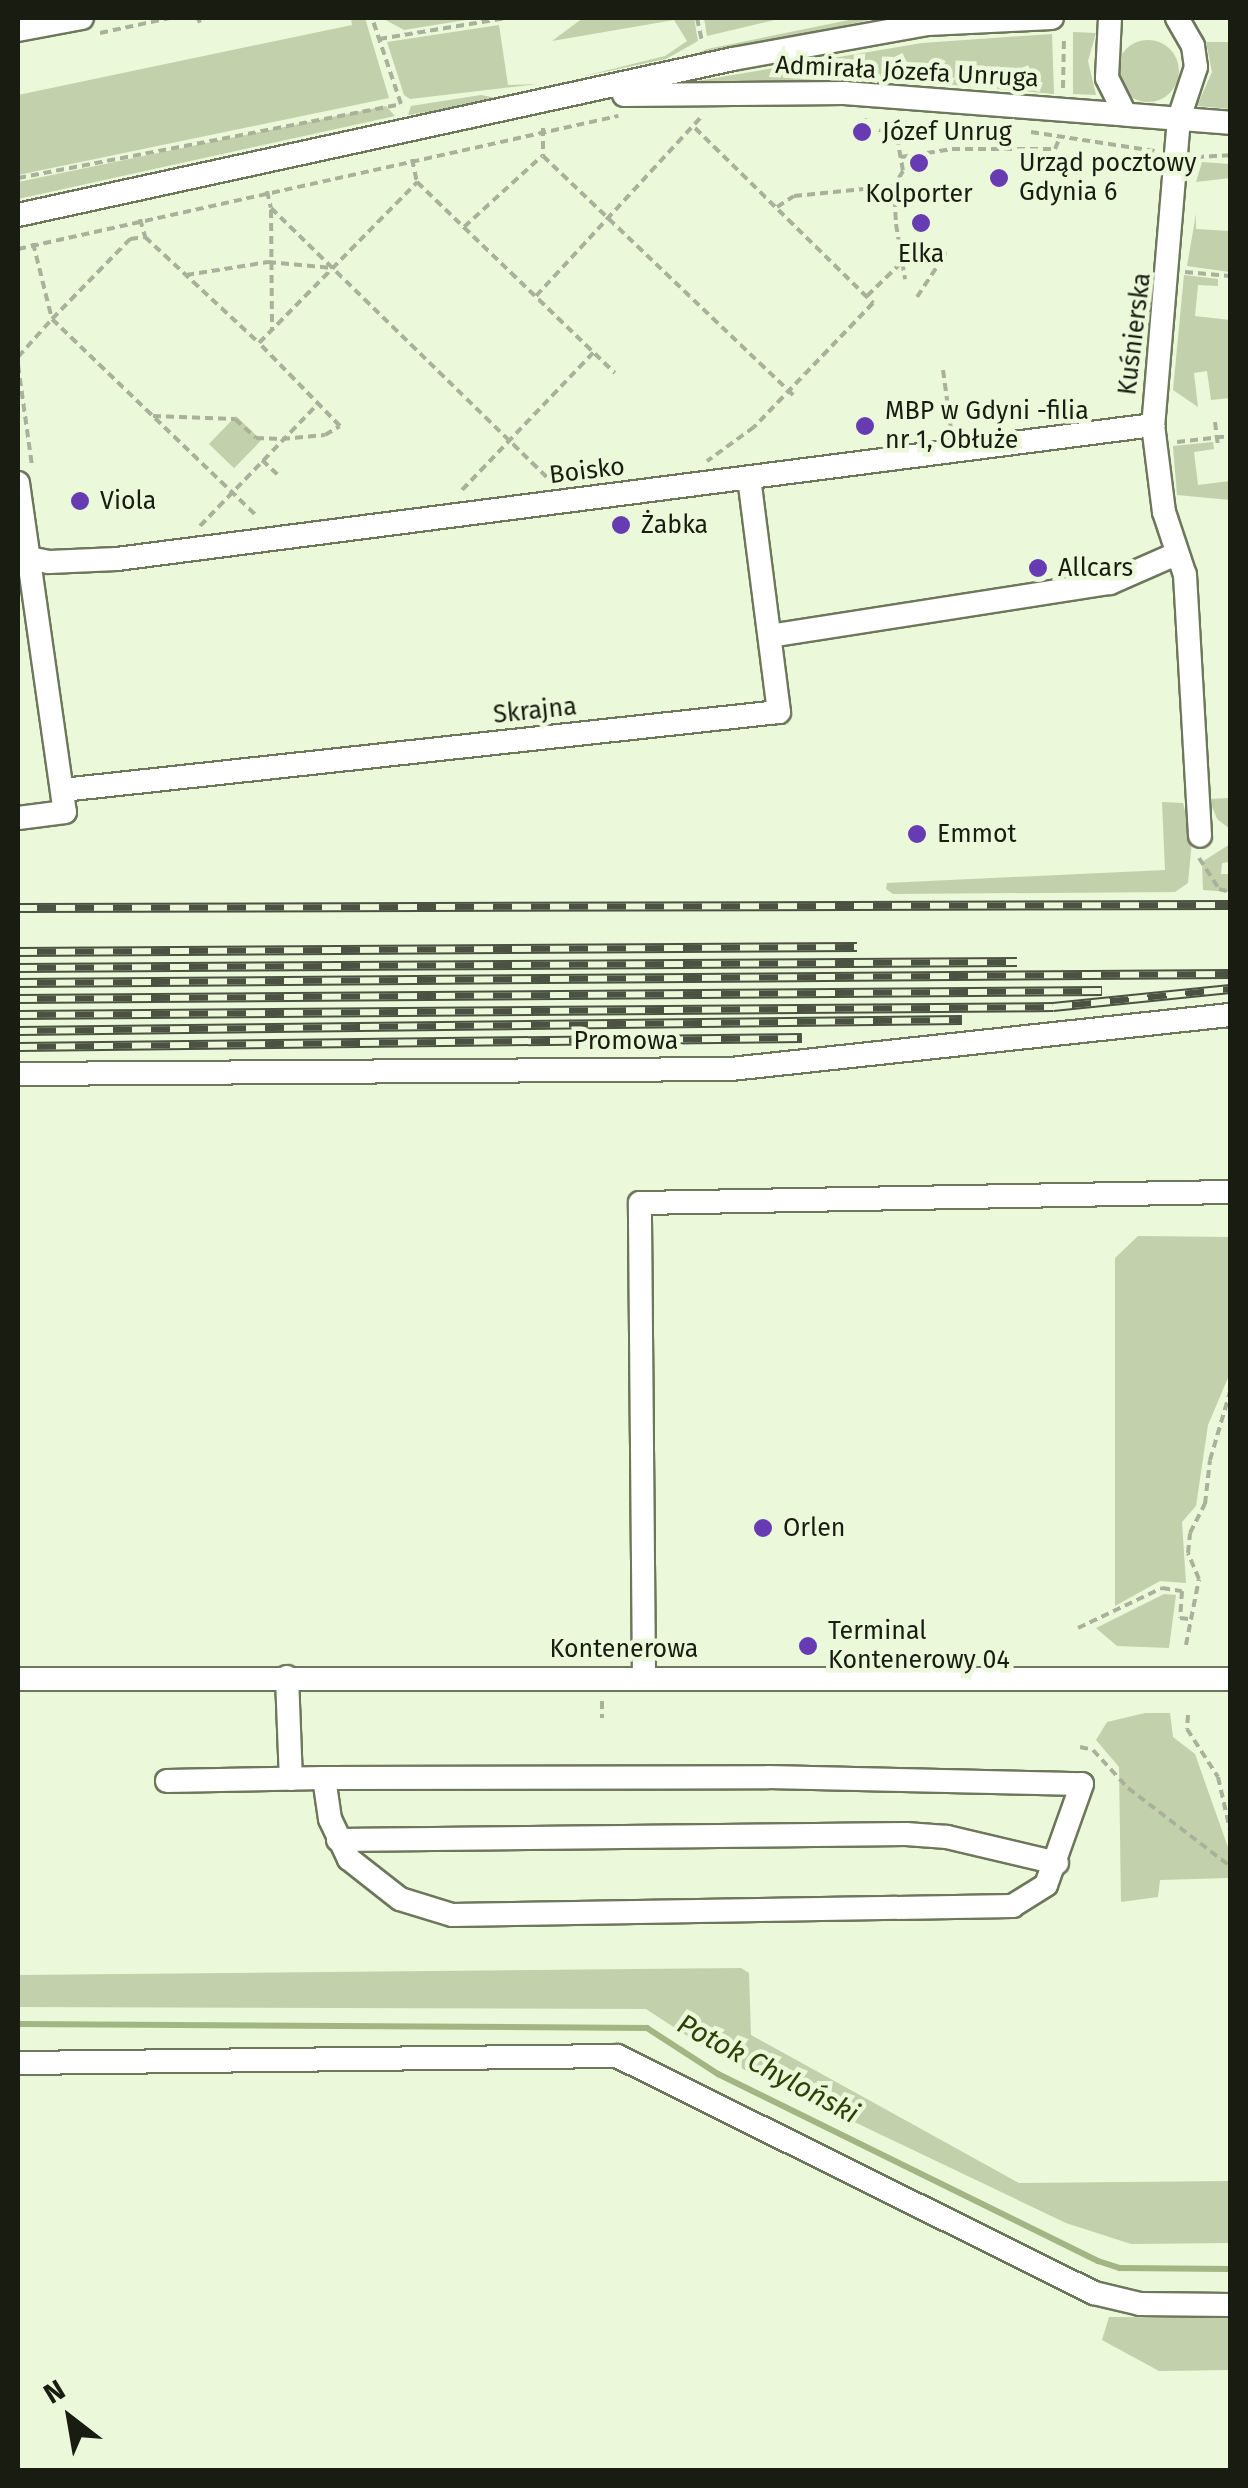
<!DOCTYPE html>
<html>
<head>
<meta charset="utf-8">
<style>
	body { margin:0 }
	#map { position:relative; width:1248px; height:2488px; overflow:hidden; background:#ebf8d9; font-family:"Fira Sans",sans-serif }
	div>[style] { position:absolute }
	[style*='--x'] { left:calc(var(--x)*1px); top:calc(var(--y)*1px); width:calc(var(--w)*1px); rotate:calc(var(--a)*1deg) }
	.green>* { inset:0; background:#c2d0ac; transform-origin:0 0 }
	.round { border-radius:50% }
	.stream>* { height:6px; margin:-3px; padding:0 3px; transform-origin:3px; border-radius:3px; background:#a2b683 }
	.path>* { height:4px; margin-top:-2px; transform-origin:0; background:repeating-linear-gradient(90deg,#a8b29a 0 8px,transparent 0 13px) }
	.roads { filter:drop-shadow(2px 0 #6c775b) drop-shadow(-2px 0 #6c775b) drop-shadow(0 2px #6c775b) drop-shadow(0 -2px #6c775b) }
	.minor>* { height:22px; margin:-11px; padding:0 11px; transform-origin:11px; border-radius:11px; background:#fff }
	.rail>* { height:10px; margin-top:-5px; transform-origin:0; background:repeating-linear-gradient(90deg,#ebf8d9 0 19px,#4b5242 0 38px); box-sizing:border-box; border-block:2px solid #4b5242 }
	.dots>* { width:28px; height:28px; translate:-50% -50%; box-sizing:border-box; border:5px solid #ebf8d9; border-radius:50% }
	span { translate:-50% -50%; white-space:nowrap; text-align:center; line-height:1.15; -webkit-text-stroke:9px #ebf8d9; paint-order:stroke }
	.street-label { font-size:25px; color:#181c11 }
	.poi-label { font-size:25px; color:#181c11 }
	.left { translate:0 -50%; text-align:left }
	.water-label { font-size:28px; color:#2e4004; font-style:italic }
	.frame { position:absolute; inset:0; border:20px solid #181c11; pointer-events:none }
	.north { position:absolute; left:20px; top:2368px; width:100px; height:100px; -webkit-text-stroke:8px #ebf8d9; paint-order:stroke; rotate:329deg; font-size:28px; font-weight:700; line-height:40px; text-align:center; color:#181c11 }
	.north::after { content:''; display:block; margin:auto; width:35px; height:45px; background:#181c11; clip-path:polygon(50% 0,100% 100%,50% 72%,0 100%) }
</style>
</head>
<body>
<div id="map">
	<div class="green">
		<i style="clip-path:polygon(351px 18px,365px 18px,389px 98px,18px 175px,18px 95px,352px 25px)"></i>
		<i style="clip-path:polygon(382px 18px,478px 18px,404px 30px)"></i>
		<i style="clip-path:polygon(583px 18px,694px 18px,698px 41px,666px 59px,580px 77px,665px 56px,687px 41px,674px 20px,552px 41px)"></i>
		<i style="clip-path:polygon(704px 18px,783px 18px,707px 36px)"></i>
		<i style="clip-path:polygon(859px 18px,878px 18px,670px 65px,707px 49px)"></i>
		<i style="clip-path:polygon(499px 25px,508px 85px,538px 84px,410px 99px,404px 95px,387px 42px)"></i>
		<i style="clip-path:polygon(1073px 32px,1096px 33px,1088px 61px,1096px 95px,1073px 94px)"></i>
		<i style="clip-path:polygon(1052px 34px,1054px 94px,866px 77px,662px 87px,922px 43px)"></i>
		<i class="round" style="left:1117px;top:40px;width:62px;height:62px"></i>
		<i style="clip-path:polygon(1206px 42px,1230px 42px,1230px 109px,1197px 106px,1212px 72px)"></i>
		<i style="clip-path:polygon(481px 95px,505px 100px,408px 115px,411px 106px)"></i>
		<i style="clip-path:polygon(386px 106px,395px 116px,18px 199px,18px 182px)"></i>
		<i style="clip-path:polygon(1202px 162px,1230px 164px,1230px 178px,1196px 182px)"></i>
		<i style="clip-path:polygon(1196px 214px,1196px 229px,1230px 231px,1230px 272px,1187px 266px)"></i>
		<i style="clip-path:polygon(1184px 275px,1218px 279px,1218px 286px,1198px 285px,1195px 316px,1230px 320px,1230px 398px,1211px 400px,1207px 371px,1194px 373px,1198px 407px,1173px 390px)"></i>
		<i style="left:236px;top:416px;width:35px;height:39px;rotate:44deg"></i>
		<i style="clip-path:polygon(1213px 442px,1214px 449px,1194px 452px,1198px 485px,1230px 481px,1230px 500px,1177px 495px,1173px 446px)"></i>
		<i style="clip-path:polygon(1230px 798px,1230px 829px,1217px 819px,1209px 799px)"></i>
		<i style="clip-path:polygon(1162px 802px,1183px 803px,1192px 840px,1188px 883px,1175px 892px,893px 894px,886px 889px,887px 883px,1165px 870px)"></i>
		<i style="clip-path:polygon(1230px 844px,1230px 862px,1222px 863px,1221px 874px,1230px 874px,1230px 892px,1203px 890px,1202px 862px)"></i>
		<i style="clip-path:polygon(1138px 1236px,1230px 1237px,1230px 1373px,1208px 1425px,1196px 1506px,1182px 1522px,1186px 1583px,1160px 1581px,1115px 1606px,1115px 1258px)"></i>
		<i style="clip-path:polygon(1164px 1594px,1176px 1595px,1169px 1648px,1117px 1646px,1096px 1628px)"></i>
		<i style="clip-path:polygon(1145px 1713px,1170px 1713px,1173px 1737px,1195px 1754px,1230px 1853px,1230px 1893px,1228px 1878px,1160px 1880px,1158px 1897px,1121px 1902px,1119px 1767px,1096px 1740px,1107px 1722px)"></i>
		<i style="clip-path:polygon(741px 1968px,749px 1973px,751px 2035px,1019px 2183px,1230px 2181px,1230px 2243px,1131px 2244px,1066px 2223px,724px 2060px,646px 2009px,18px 2007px,18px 1975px)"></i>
		<i style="clip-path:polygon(1109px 2317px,1230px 2318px,1230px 2370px,1159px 2371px,1102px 2340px)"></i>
	</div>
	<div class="stream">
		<i style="--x:18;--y:2024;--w:629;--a:0.36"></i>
		<i style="--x:647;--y:2028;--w:85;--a:32.9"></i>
		<i style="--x:718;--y:2074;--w:424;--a:26.2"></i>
		<i style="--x:1098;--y:2261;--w:23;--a:18"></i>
		<i style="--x:1120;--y:2268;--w:110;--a:0.5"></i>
	</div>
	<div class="path">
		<i style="--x:198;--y:18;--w:5;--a:68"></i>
		<i style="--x:697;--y:18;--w:25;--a:78"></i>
		<i style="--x:100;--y:33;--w:72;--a:-12.1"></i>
		<i style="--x:379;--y:39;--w:129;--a:-9.4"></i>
		<i style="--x:1063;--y:88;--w:51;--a:-88.9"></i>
		<i style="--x:865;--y:118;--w:7;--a:74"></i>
		<i style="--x:867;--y:125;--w:32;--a:22"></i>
		<i style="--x:897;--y:137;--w:35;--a:80"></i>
		<i style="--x:903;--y:171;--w:17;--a:121"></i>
		<i style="--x:894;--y:186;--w:38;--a:87"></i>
		<i style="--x:896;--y:224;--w:56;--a:80.7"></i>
		<i style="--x:543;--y:128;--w:28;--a:90"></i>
		<i style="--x:543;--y:156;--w:346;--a:43.7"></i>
		<i style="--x:695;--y:128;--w:250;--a:44.5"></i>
		<i style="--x:873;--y:303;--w:172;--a:133.8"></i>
		<i style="--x:754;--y:427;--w:58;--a:144.1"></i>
		<i style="--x:1031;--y:132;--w:125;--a:8.7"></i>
		<i style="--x:901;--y:157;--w:52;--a:-8.9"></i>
		<i style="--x:952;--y:149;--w:103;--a:0"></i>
		<i style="--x:1055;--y:149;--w:13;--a:-67"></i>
		<i style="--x:1196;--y:157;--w:34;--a:-3"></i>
		<i style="--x:412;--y:159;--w:24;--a:78"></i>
		<i style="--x:417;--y:182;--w:275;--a:44"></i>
		<i style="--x:18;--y:178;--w:390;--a:-10.9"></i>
		<i style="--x:401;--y:104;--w:91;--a:-108.6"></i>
		<i style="--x:267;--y:191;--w:17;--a:77"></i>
		<i style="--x:271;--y:208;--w:388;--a:44.3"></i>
		<i style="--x:777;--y:207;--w:20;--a:-33"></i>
		<i style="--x:794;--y:196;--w:100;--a:-5.7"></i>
		<i style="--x:271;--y:210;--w:120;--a:89.5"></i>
		<i style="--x:140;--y:219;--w:19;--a:74"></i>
		<i style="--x:145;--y:237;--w:156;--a:42.9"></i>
		<i style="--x:464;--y:227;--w:105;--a:-42.3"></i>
		<i style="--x:33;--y:243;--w:78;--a:76"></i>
		<i style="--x:52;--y:319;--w:112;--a:-45.7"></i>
		<i style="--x:130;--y:239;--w:15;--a:-8"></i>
		<i style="--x:18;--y:249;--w:615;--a:-12.5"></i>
		<i style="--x:1185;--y:272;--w:45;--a:5.1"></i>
		<i style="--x:186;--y:275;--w:83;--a:-9"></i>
		<i style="--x:268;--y:262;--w:65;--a:5.3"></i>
		<i style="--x:536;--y:296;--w:245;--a:-47.3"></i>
		<i style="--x:867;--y:296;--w:47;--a:-44.1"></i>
		<i style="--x:901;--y:263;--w:49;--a:-11.8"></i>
		<i style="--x:917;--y:297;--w:49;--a:-56.6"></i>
		<i style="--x:18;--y:357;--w:51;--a:-48.2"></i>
		<i style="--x:52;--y:319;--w:286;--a:43.9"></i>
		<i style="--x:18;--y:365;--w:102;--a:82.1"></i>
		<i style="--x:943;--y:370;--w:60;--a:82.3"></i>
		<i style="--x:153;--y:416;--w:82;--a:2.1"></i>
		<i style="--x:235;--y:419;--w:28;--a:42"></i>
		<i style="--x:256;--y:438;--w:26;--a:2"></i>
		<i style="--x:282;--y:439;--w:43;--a:-5.3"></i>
		<i style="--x:325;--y:435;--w:17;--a:-31"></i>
		<i style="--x:340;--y:426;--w:116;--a:-134.3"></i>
		<i style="--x:259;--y:343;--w:226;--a:-45.5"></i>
		<i style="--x:1215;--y:422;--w:23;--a:83"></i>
		<i style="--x:1177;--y:442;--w:53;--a:-6.5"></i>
		<i style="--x:262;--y:460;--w:23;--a:43"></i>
		<i style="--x:462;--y:490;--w:191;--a:-46.3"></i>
		<i style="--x:200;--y:526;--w:170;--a:-46"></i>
		<i style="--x:1199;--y:858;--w:37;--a:57"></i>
		<i style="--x:1219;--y:889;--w:11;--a:15"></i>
		<i style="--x:1078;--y:1628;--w:93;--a:-25.5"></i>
		<i style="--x:1162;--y:1588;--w:20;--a:9"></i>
		<i style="--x:1182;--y:1591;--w:27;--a:94"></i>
		<i style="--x:1180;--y:1618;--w:9;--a:6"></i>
		<i style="--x:1186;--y:1645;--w:67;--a:-78.9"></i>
		<i style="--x:1199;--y:1579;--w:28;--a:-113"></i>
		<i style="--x:1188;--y:1553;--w:20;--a:-84"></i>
		<i style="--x:1190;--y:1533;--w:33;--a:-63"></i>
		<i style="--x:1205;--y:1504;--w:44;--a:-83.5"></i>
		<i style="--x:1210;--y:1460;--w:71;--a:-73.6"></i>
		<i style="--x:602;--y:1701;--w:17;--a:90"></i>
		<i style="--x:1188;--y:1715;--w:14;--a:94"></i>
		<i style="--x:1187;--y:1729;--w:57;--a:57.1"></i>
		<i style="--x:1218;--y:1777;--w:54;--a:77.2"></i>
		<i style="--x:1080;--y:1747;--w:13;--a:13"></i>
		<i style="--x:1093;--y:1750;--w:52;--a:47.4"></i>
		<i style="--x:1128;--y:1788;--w:128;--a:37.4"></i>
	</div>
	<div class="roads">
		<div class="minor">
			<i style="--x:1110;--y:18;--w:60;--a:92.9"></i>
			<i style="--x:1107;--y:78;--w:40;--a:63.4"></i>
			<i style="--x:1177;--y:18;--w:32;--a:60"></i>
			<i style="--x:1193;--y:46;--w:21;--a:82"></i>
			<i style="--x:1196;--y:67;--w:54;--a:108.4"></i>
			<i style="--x:1179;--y:118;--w:308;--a:94.8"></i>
			<i style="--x:1153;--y:425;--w:88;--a:82.8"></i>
			<i style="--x:1164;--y:512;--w:66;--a:71.6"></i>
			<i style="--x:1185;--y:575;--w:261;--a:86.7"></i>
			<i style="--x:18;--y:30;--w:65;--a:-10.6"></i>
			<i style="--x:624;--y:95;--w:220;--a:-0.5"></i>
			<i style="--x:844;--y:93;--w:387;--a:4.4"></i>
			<i style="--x:18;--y:215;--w:732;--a:-12.31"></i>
			<i style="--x:733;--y:59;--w:198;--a:-10.2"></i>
			<i style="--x:928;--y:24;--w:124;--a:-2.8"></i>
			<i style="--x:18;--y:483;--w:332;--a:81.9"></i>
			<i style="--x:65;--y:812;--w:47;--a:172.7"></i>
			<i style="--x:18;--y:556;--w:32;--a:11"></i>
			<i style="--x:49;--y:562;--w:68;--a:-2.5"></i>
			<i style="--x:117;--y:559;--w:1045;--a:-7.37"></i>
			<i style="--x:770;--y:636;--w:344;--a:-8.9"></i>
			<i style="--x:1110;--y:583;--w:72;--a:-23.7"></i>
			<i style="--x:63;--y:790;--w:720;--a:-6.22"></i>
			<i style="--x:779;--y:712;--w:236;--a:-97.3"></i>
			<i style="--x:18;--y:1074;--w:713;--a:-0.4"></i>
			<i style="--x:731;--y:1069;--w:502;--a:-6.18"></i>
			<i style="--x:287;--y:1677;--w:102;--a:87.8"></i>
			<i style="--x:644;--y:1677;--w:474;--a:-90.5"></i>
			<i style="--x:640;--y:1203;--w:590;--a:-1.07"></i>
			<i style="--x:18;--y:1679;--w:1212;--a:0"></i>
			<i style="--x:167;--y:1781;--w:157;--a:-1.1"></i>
			<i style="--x:324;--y:1778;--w:444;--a:-0.1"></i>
			<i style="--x:768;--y:1777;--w:314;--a:1.3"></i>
			<i style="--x:1082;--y:1784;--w:107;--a:109.6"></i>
			<i style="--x:1046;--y:1885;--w:39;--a:148"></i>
			<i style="--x:1013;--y:1906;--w:561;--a:179.08"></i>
			<i style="--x:452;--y:1915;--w:54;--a:-162.9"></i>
			<i style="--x:400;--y:1899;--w:65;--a:-141.9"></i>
			<i style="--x:349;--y:1859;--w:44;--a:-115.4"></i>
			<i style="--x:330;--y:1819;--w:41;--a:-98.3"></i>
			<i style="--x:338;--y:1840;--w:568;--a:-0.61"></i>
			<i style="--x:906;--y:1834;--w:41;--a:4.2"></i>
			<i style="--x:947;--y:1837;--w:113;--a:13.3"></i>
			<i style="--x:18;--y:2063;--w:599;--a:-0.67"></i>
			<i style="--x:617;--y:2056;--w:533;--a:26.42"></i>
			<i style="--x:1094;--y:2293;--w:47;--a:13.4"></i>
			<i style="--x:1140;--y:2304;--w:90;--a:0.6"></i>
		</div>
	</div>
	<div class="rail">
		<i style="--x:18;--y:908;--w:1212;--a:-0.14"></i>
		<i style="--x:18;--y:952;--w:839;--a:-0.34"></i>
		<i style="--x:18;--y:968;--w:999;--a:-0.34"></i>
		<i style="--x:18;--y:983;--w:1212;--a:-0.43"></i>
		<i style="--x:18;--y:999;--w:1084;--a:-0.42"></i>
		<i style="--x:18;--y:1015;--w:1035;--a:-0.44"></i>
		<i style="--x:1053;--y:1007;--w:178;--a:-5.8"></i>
		<i style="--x:18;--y:1031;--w:944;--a:-0.67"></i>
		<i style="--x:18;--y:1047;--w:784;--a:-0.66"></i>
	</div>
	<div class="dots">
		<i style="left:862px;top:132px;background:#673cb3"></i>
		<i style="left:919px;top:163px;background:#673cb3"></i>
		<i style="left:999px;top:178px;background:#673cb3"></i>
		<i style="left:921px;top:223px;background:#673cb3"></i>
		<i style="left:865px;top:426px;background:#673cb3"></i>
		<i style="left:80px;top:501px;background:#673cb3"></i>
		<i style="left:621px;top:525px;background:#673cb3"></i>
		<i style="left:1038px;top:568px;background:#673cb3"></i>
		<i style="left:917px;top:834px;background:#673cb3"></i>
		<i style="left:763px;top:1528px;background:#673cb3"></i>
		<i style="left:808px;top:1646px;background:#673cb3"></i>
	</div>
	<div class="street-label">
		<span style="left:907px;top:72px;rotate:3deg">Admirała Józefa Unruga</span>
		<span style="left:1135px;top:334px;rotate:-83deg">Kuśnierska</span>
		<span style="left:587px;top:471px;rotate:-7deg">Boisko</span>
		<span style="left:535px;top:711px;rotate:-6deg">Skrajna</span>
		<span style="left:626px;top:1041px">Promowa</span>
		<span style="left:624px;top:1649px">Kontenerowa</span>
	</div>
	<div class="poi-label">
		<span class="left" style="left:882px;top:132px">Józef Unrug</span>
		<span class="left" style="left:1019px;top:178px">Urząd pocztowy<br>Gdynia 6</span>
		<span style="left:919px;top:194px">Kolporter</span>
		<span style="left:921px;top:254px">Elka</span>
		<span class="left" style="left:885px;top:426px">MBP w Gdyni -filia<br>nr 1, Obłuże</span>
		<span class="left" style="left:100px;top:501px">Viola</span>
		<span class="left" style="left:641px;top:525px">Żabka</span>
		<span class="left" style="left:1058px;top:568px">Allcars</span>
		<span class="left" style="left:937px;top:834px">Emmot</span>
		<span class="left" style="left:783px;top:1528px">Orlen</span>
		<span class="left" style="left:828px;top:1646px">Terminal<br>Kontenerowy 04</span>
	</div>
	<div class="water-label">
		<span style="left:768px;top:2069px;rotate:28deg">Potok Chyloński</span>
	</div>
	<div class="frame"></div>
	<div class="north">N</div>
</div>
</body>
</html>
